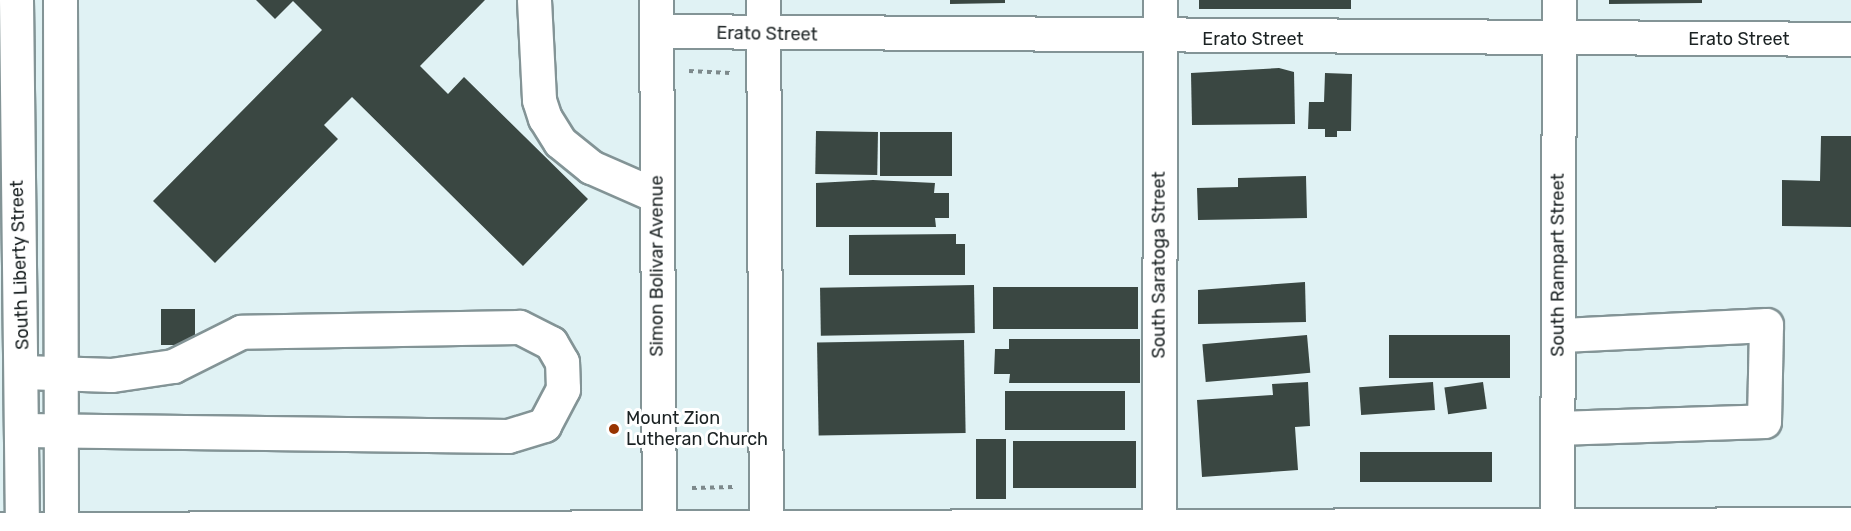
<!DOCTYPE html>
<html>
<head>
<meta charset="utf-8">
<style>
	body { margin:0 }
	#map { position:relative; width:1851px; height:531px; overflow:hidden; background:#e0f2f4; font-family:Rubik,sans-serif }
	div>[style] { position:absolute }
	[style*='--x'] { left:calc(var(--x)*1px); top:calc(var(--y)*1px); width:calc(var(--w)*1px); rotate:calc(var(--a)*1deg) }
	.building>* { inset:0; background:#3a4742; transform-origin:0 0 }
	.path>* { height:4px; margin-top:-2px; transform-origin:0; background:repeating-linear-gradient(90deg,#7d898b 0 4.5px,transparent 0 9px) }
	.roads { filter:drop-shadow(2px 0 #839496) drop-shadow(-2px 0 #839496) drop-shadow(0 2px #839496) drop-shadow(0 -2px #839496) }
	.minor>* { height:33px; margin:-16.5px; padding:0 16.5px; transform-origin:16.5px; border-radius:16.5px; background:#fff }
	.dots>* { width:16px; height:16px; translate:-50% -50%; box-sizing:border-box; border:3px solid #fff; border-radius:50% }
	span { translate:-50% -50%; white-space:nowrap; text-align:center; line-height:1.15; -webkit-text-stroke:6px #fff; paint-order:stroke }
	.street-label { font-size:18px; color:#1b2223 }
	.poi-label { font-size:18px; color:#1b2223 }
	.left { translate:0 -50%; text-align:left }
</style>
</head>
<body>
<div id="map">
	<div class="building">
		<i style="clip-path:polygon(256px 0,485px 0,420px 66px,448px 94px,464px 77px,588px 199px,523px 266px,352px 97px,324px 125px,338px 139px,215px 263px,153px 201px,322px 30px,293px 1px,275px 19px)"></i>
		<i style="clip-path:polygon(950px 0,1005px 0,1005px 3px,950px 4px)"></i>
		<i style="left:1199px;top:0;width:152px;height:9px"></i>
		<i style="clip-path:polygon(1609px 0,1702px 0,1702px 3px,1609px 4px)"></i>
		<i style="clip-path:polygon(1279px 68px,1294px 72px,1295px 124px,1192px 125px,1191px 73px)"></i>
		<i style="clip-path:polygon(1325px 73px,1352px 74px,1351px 131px,1337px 131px,1337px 137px,1325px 137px,1325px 129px,1308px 129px,1309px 102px,1324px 102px)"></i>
		<i style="left:816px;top:131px;width:62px;height:43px;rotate:1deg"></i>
		<i style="left:880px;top:132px;width:72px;height:44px"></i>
		<i style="clip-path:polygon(1821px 136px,1851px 136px,1851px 227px,1782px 226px,1782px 180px,1820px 181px)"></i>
		<i style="clip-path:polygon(1306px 176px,1307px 218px,1198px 220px,1197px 188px,1238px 187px,1238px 178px)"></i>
		<i style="clip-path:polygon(873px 180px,935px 183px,934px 193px,949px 193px,949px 218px,935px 218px,936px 227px,816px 227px,816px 183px)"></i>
		<i style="clip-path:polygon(956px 234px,956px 244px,965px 244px,965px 275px,849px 275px,849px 235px)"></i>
		<i style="clip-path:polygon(1305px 282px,1306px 322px,1198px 324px,1198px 290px)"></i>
		<i style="left:974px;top:285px;width:48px;height:154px;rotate:89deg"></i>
		<i style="left:993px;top:287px;width:145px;height:42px"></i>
		<i style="left:161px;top:309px;width:34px;height:36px"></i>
		<i style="left:1307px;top:335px;width:38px;height:105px;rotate:85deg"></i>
		<i style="left:1389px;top:335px;width:121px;height:43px"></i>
		<i style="clip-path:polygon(1009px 339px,1140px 339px,1140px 383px,1009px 383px,1010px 374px,994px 374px,995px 349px,1009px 349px)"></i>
		<i style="left:964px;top:340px;width:93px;height:147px;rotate:89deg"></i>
		<i style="clip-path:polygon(1308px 382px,1310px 426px,1295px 427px,1298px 470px,1202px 477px,1197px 400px,1273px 395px,1272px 384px)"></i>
		<i style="left:1433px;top:382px;width:28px;height:74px;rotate:86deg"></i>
		<i style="left:1483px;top:382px;width:27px;height:39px;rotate:82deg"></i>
		<i style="left:1005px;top:391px;width:120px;height:39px"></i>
		<i style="left:976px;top:439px;width:30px;height:60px"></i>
		<i style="left:1013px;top:441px;width:123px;height:47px"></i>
		<i style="left:1360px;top:452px;width:132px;height:30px"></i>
	</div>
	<div class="path">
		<i style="--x:689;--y:71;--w:41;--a:2.8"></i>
		<i style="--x:692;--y:488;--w:41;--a:-1.4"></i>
	</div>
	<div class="roads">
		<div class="minor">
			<i style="--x:16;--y:0;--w:531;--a:89.35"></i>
			<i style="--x:60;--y:0;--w:531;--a:89.89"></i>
			<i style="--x:534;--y:0;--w:100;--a:87.1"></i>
			<i style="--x:539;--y:100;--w:19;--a:72"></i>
			<i style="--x:545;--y:118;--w:28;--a:58"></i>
			<i style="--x:560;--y:142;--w:40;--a:39"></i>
			<i style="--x:591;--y:167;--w:72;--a:23.7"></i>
			<i style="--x:656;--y:0;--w:531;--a:89.68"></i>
			<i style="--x:763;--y:0;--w:531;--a:89.68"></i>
			<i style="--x:656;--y:31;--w:1195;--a:0.38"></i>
			<i style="--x:1558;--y:428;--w:206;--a:-1.9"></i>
			<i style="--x:1764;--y:421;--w:96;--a:-88.8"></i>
			<i style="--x:1766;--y:325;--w:208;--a:177.2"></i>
			<i style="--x:23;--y:430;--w:485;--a:0.7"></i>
			<i style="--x:508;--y:436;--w:38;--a:-17"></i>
			<i style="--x:544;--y:425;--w:41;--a:-62.2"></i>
			<i style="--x:563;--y:389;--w:27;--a:-92"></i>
			<i style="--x:562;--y:362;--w:22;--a:-120"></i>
			<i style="--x:551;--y:343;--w:36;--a:-153"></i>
			<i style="--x:519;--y:327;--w:278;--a:179"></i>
			<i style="--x:241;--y:332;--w:76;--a:153.4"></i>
			<i style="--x:173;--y:366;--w:63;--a:171.7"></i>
			<i style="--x:111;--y:375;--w:87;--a:-178"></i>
			<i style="--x:0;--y:529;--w:1851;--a:-0.15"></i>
			<i style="--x:1159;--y:531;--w:531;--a:-89.89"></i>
			<i style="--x:1557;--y:531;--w:531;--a:-89.78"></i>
		</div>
	</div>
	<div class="dots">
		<i style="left:614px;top:429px;background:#983400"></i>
	</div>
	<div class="street-label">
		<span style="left:767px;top:34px;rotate:1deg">Erato Street</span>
		<span style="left:1253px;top:39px">Erato Street</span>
		<span style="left:1739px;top:39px">Erato Street</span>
		<span style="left:20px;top:265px;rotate:-92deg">South Liberty Street</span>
		<span style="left:1159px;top:265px;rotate:-90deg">South Saratoga Street</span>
		<span style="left:1558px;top:265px;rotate:-90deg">South Rampart Street</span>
		<span style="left:657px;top:266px;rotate:-90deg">Simon Bolivar Avenue</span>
	</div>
	<div class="poi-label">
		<span class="left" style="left:626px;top:429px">Mount Zion<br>Lutheran Church</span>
	</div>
</div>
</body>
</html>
